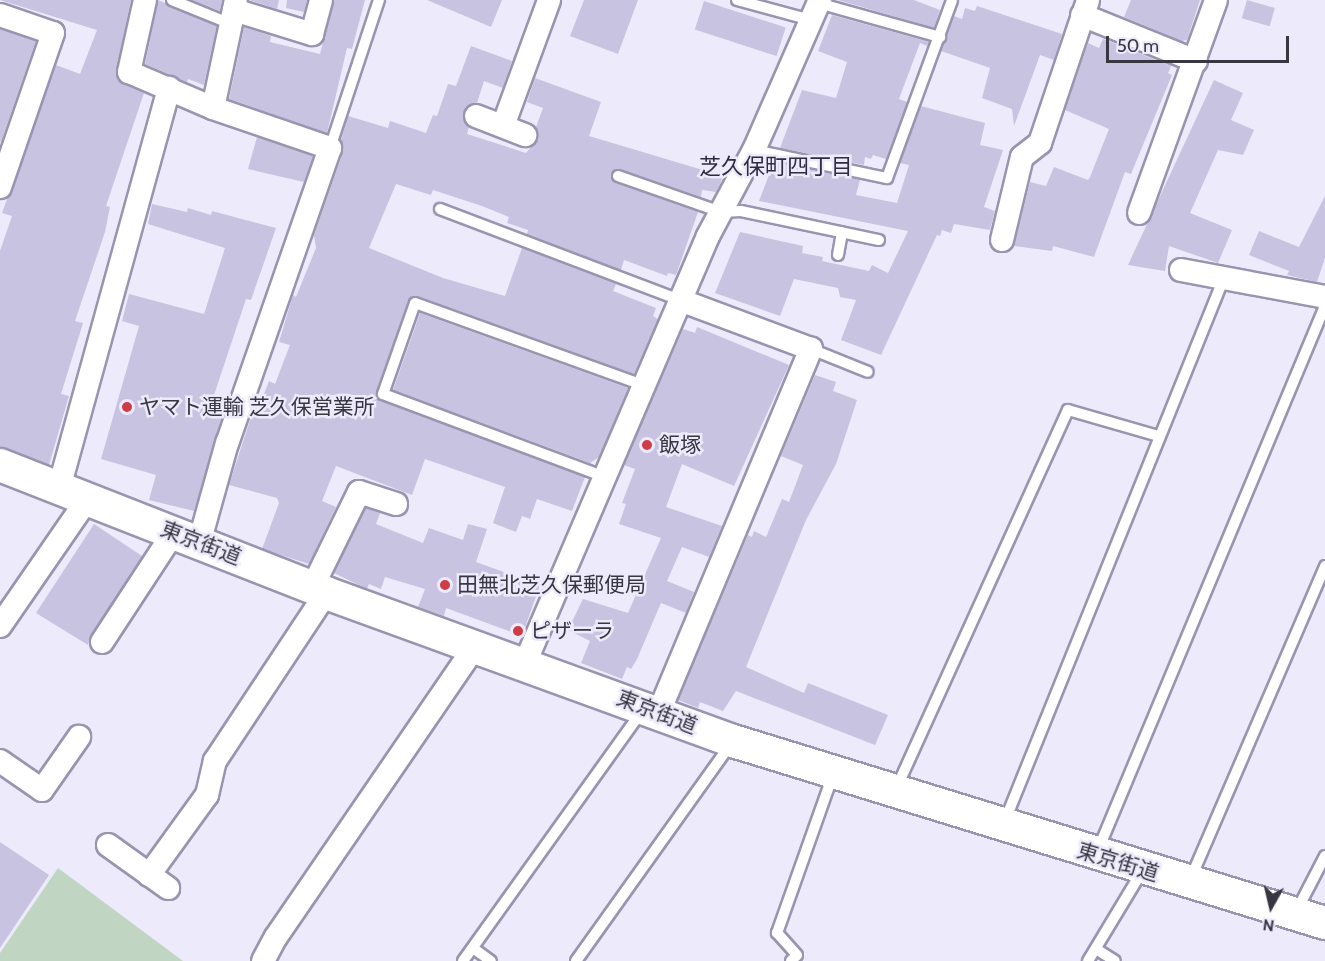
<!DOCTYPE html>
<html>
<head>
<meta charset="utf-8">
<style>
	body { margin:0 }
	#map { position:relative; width:1325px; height:961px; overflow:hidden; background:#edeafb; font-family:Cabin,"Noto Sans JP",sans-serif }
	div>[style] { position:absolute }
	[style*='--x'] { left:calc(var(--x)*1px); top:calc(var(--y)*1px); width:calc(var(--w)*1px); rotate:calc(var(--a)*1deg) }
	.green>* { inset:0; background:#c0d6c3 }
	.building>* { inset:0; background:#c8c3e1; transform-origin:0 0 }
	.roads { filter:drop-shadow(2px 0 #9994af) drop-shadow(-2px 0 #9994af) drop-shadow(0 2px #9994af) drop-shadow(0 -2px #9994af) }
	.lane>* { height:10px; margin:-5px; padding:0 5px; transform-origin:5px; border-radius:5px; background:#fff }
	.street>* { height:22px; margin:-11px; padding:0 11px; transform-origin:11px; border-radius:11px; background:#fff }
	.secondary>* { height:32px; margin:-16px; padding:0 16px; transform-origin:16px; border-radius:16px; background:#fff }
	.dots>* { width:16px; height:16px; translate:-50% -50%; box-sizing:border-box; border:3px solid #edeafb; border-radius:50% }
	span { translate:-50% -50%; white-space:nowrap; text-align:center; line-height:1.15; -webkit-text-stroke:5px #edeafb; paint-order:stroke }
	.poi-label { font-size:21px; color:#373641 }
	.left { translate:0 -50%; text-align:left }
	.street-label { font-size:21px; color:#373641 }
	.neighbourhood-label { font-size:22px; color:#2f2b40 }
	.north { position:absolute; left:1241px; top:877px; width:60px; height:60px; -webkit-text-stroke:4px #edeafb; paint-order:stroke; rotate:188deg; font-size:16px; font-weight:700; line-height:24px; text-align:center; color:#373641 }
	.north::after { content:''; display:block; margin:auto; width:21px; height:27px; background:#373641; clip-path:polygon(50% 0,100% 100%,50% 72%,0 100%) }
	.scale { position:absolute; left:1106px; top:36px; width:183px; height:27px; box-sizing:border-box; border:3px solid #373641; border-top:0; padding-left:8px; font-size:18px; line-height:21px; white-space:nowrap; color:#373641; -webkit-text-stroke:4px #edeafb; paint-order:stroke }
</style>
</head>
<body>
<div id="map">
	<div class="green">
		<i style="clip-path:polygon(58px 868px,183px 961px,0 961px,0 953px)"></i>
	</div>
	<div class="building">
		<i style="clip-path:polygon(0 0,131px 0,116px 75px,123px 84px,144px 93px,106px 206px,110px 207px,105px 232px,75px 321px,83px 323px,61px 394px,69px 396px,49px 465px,0 447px,0 251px,12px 216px,2px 213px,56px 65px,80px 74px,97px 30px)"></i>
		<i style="clip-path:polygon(158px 0,217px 26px,204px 85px,188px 79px,187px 82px,145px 64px)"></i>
		<i style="clip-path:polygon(192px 0,222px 0,220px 11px)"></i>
		<i style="clip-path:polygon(249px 0,279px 0,277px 9px)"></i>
		<i style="clip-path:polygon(287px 0,307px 0,304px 12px,286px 8px)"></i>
		<i style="clip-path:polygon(334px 0,365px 0,352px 49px,347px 48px,327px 133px,229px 99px,244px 27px,271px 36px,270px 42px,320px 54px)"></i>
		<i style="clip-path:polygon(427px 0,502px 0,491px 27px)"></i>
		<i style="clip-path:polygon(584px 0,638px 0,618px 54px,570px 36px)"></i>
		<i style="clip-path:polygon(838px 0,914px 0,940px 10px,934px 28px)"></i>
		<i style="clip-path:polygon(1131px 0,1200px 0,1187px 40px,1182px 41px,1124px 17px)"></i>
		<i style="left:1247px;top:0;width:29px;height:19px;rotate:16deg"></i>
		<i style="left:704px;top:1px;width:86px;height:30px;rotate:18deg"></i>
		<i style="clip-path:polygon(977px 6px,1062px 34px,1054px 60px,1040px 55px,1014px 126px,1012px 109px,982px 98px,990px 68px,941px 51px,954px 16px,962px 19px,965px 8px,975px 11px)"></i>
		<i style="clip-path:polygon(832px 15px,929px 42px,927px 46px,920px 43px,899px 99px,907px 102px,886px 159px,873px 155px,871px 159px,865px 157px,864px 165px,780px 148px,802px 90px,836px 98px,847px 62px,818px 51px)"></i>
		<i style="clip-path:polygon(0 29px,36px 41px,1px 142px,0 141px)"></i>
		<i style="clip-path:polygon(1103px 39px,1171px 66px,1168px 73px,1172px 75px,1131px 174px,1125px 172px,1094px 257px,1053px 246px,1052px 251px,1014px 246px,1030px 182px,1046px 186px,1054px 167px,1088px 180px,1090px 177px,1109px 129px,1065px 110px,1088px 43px,1099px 48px)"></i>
		<i style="clip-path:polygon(471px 46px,512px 61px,503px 88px,484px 81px,477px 103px,464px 111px,463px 119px,469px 127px,467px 134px,526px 153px,537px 140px,536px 127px,543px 108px,527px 102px,535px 78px,601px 102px,589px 136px,723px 176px,719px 186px,716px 192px,702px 190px,701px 197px,620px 169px,611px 173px,616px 183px,698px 212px,676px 275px,668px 273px,667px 276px,624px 260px,621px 270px,527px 234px,528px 230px,507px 223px,509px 217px,482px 206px,433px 190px,431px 195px,396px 184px,369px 248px,443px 278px,505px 296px,522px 248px,616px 284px,613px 291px,656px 308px,653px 316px,658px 319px,634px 374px,418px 296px,411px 297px,376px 392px,377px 398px,585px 477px,572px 511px,537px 499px,530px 519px,522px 516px,516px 532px,493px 523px,505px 487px,425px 459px,412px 495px,336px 466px,322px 501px,336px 507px,309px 564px,262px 549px,279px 503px,277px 498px,229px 485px,254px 408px,258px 409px,269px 381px,275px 384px,290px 345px,279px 342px,293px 295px,296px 297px,316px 248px,314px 235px,343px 152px,341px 140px,348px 116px,388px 128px,390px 121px,426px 133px,433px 115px,437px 116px,448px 84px,456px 86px)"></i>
		<i style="clip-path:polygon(1214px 80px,1243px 93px,1231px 120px,1254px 130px,1243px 155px,1218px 150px,1190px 213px,1232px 230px,1218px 263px,1169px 246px,1165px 271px,1128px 265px)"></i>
		<i style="clip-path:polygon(921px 106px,985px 123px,980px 145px,1003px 150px,984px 207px,995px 211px,990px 230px,954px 224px,951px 233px,942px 230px,940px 236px,937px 235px,881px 355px,841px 340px,856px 300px,840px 297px,838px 288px,794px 279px,780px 316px,715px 293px,740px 232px,803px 246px,802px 253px,823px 257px,822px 261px,869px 271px,872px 265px,888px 273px,908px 231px,759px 201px,774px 162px,860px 180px,856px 195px,897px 203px,909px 165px,900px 163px)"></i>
		<i style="clip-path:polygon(257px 137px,313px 156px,304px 182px,248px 169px)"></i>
		<i style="clip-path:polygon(1325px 196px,1325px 258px,1317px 282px,1287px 275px,1289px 271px,1249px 255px,1259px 231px,1299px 247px)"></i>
		<i style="clip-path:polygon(152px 204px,187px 212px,188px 208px,211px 215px,212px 211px,276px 228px,251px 300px,246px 299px,214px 395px,228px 400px,194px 511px,149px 500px,156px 475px,101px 459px,139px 326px,122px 321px,129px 294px,204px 314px,225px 248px,148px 224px)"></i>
		<i style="clip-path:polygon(420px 313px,628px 388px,599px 457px,590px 463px,393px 390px)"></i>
		<i style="clip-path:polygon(697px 327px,789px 365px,734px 486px,682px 464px,666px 507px,722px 526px,709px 557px,682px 547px,667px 581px,694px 592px,686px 613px,661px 603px,637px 659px,631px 669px,627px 667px,622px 679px,581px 663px,590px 641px,568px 630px,583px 599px,628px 613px,661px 538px,619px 524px,626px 504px,622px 503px,635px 469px,624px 465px,683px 329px,695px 333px)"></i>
		<i style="clip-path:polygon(815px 375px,836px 382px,833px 391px,857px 400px,836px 464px,806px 520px,746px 667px,804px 693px,808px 683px,888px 715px,875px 745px,736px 691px,723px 711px,700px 702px,698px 708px,678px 700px,748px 535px,752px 537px,754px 531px,766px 537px,782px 499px,789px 502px,803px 465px,781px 456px)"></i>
		<i style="clip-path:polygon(366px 508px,380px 513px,376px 524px,423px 543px,429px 528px,463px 540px,468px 524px,487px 529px,476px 562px,540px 585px,522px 636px,446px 608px,444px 616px,418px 607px,425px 589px,385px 577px,381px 589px,369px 584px,367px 589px,334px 573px)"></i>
		<i style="clip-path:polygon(94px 524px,142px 556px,91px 635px,88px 645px,36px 613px)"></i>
		<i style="clip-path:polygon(0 842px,49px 875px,0 948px)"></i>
	</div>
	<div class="roads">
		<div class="lane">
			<i style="--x:172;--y:0;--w:64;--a:22.1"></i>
			<i style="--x:737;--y:0;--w:77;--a:15.1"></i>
			<i style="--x:818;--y:3;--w:127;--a:15.6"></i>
			<i style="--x:330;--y:148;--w:156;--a:-71.7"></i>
			<i style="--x:754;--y:150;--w:136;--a:11.9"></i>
			<i style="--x:887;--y:178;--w:189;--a:-69.9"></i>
			<i style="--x:618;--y:176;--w:109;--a:19.3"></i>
			<i style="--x:721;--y:212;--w:20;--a:-3"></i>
			<i style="--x:741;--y:211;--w:141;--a:11.9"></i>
			<i style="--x:440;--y:209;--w:257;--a:20.8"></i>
			<i style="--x:838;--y:255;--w:23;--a:-80"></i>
			<i style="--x:811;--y:349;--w:61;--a:22"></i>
			<i style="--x:605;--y:477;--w:237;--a:-159.5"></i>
			<i style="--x:383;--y:394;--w:96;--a:-70.6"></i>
			<i style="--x:415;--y:303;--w:242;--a:19.8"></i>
			<i style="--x:896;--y:789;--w:416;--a:-65.6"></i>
			<i style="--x:1068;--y:410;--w:94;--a:16.1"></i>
			<i style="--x:1004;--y:823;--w:588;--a:-68.02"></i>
			<i style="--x:1098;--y:850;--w:589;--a:-67.35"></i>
			<i style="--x:1190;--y:880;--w:342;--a:-66.7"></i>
			<i style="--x:1296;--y:912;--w:63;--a:-62.6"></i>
			<i style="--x:473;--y:948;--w:22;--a:36"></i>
			<i style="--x:1096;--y:949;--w:22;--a:32"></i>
			<i style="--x:463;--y:961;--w:306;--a:-54.4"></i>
			<i style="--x:576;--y:961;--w:267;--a:-54.5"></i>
			<i style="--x:791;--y:961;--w:8;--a:-45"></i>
			<i style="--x:797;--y:955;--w:30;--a:-132"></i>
			<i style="--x:777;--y:933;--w:168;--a:-70.5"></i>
			<i style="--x:1088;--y:961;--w:106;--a:-58.9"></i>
		</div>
		<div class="street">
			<i style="--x:145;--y:0;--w:74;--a:102.5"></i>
			<i style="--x:129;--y:72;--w:91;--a:23.2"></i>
			<i style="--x:213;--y:108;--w:124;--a:18.9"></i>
			<i style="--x:330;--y:148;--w:312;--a:109.2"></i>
			<i style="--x:227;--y:443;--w:104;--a:105.6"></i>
			<i style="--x:234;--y:10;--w:82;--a:17.1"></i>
			<i style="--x:312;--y:34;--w:35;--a:-75"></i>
			<i style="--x:0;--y:15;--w:56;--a:18.8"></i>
			<i style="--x:53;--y:33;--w:163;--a:109"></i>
			<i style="--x:1082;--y:15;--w:123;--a:22"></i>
			<i style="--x:213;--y:108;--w:110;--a:-78"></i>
			<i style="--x:476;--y:116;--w:53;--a:21.2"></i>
			<i style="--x:503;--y:126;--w:134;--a:-69.9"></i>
			<i style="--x:1139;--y:213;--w:226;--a:-70.1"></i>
			<i style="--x:1002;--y:240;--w:85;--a:-76.5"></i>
			<i style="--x:1022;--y:157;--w:23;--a:-38"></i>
			<i style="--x:1040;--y:143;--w:151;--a:-71.4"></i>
			<i style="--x:1181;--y:270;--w:147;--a:10.6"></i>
			<i style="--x:59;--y:488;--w:415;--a:-74.6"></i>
			<i style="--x:312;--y:588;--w:107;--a:-63.9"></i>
			<i style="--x:359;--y:492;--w:39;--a:18"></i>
			<i style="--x:0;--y:626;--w:153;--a:-55.4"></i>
			<i style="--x:102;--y:642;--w:131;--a:-56.8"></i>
			<i style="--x:525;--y:663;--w:465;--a:-66.8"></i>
			<i style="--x:708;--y:236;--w:98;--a:-61.9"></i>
			<i style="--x:754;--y:150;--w:164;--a:-66.3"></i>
			<i style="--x:659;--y:712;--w:394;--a:-67.3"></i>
			<i style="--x:811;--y:349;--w:140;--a:-159.5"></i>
			<i style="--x:0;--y:761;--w:51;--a:34.6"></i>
			<i style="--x:42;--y:790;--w:65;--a:-55.1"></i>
			<i style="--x:108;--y:845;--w:74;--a:35.6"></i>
			<i style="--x:149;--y:875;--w:99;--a:-54.1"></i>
			<i style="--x:207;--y:795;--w:35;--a:-77"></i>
			<i style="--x:215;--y:761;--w:201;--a:-56.5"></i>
			<i style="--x:263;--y:961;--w:27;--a:-62"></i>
			<i style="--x:276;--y:937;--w:350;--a:-55.6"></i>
		</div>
		<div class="secondary">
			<i style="--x:0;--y:465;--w:350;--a:21.4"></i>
			<i style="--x:326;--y:593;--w:433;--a:20"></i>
			<i style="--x:733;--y:741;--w:619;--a:17.09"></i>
		</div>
	</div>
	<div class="dots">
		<i style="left:127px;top:407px;background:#cd3d46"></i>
		<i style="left:647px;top:445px;background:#cd3d46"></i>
		<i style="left:445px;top:585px;background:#cd3d46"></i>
		<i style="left:518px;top:631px;background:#cd3d46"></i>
	</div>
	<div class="poi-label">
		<span class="left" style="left:139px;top:407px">ヤマト運輸 芝久保営業所</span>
		<span class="left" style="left:659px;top:445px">飯塚</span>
		<span class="left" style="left:457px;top:585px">田無北芝久保郵便局</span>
		<span class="left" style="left:530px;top:631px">ピザーラ</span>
	</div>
	<div class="street-label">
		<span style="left:201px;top:543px;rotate:21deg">東京街道</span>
		<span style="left:657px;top:712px;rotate:21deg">東京街道</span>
		<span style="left:1118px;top:862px;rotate:17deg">東京街道</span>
	</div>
	<div class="neighbourhood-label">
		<span style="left:776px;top:167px">芝久保町四丁目</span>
	</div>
	<div class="north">N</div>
	<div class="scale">50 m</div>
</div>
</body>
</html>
